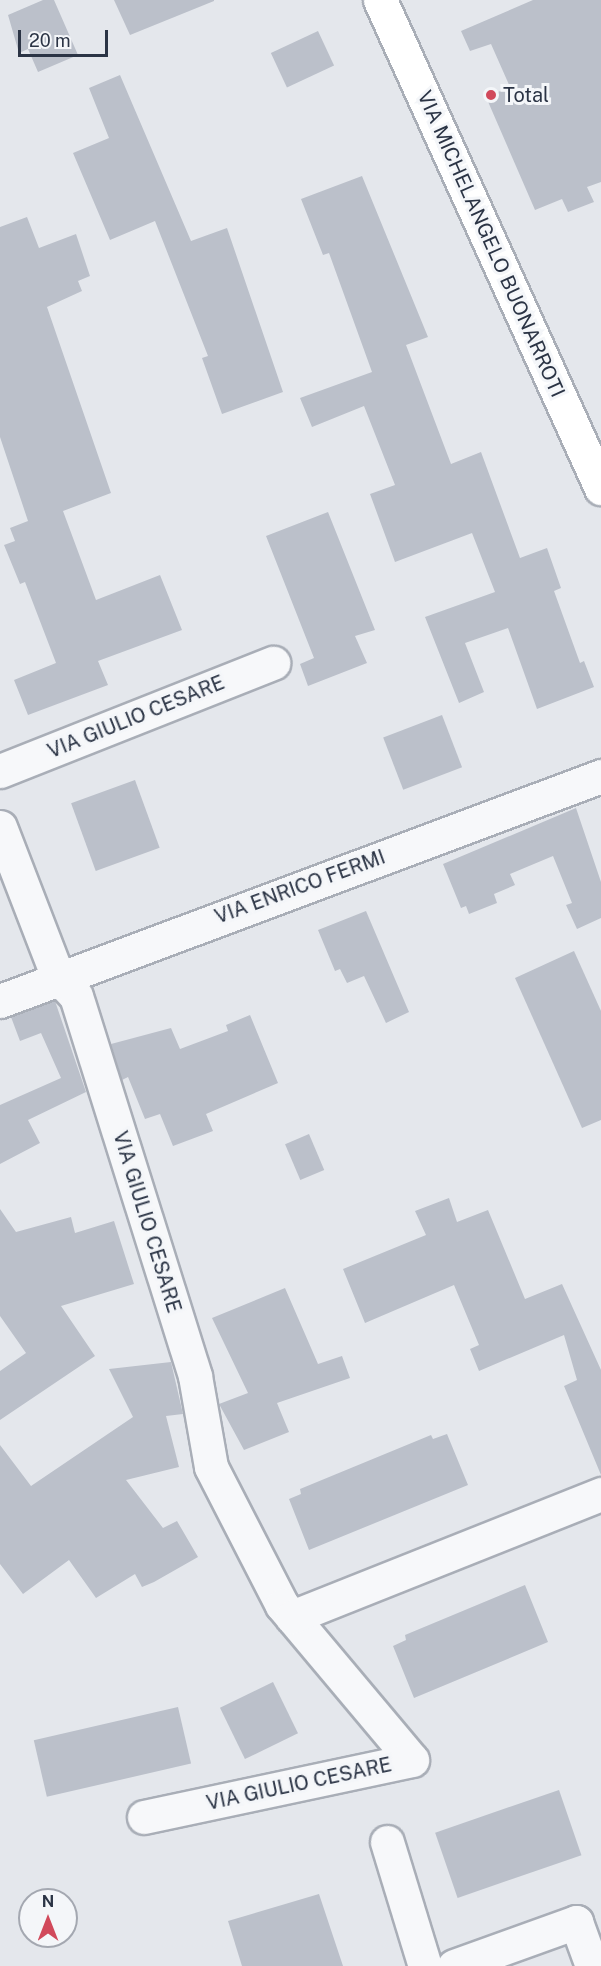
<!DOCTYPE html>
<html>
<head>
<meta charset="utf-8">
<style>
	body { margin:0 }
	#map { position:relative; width:601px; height:1966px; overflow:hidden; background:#e4e7ec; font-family:"Public Sans",sans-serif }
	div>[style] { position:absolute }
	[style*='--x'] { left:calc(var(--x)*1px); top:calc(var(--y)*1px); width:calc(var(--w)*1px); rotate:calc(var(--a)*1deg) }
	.building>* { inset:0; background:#bbc0ca; transform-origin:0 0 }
	.roads { filter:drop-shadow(2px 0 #a9aeb7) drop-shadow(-2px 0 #a9aeb7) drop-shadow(0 2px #a9aeb7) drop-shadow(0 -2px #a9aeb7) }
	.street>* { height:33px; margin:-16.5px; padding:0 16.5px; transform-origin:16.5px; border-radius:16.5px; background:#f7f8fa }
	.secondary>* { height:33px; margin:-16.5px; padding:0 16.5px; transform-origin:16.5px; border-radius:16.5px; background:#fff }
	.dots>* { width:16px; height:16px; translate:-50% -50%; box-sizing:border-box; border:3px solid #f4f6f9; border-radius:50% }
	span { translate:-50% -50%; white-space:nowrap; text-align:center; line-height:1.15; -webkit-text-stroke:6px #f4f6f9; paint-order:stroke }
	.poi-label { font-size:20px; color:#2b3445 }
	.left { translate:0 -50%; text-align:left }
	.street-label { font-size:20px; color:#2b3445 }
	.north { position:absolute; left:18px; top:1888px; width:60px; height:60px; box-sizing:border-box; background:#f4f6f9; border:2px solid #a4a8b1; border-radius:50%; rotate:0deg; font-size:16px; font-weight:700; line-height:24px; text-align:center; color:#2b3445 }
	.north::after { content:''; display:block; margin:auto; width:21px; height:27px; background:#d1495b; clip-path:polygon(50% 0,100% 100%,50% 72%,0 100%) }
	.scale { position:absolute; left:18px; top:30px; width:90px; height:27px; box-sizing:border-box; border:3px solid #2b3445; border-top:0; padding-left:8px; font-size:18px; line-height:21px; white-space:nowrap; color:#2b3445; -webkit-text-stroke:4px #f4f6f9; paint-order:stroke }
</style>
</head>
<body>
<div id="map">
	<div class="building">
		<i style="clip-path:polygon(43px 0,54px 0,78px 55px,38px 72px,28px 49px,19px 53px,8px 15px)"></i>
		<i style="clip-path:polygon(114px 0,214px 0,214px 1px,130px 35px)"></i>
		<i style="clip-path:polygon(533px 0,601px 0,601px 182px,587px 187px,594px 202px,568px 212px,562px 199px,535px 210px,486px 97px,510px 87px,491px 44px,470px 51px,461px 31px)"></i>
		<i style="left:318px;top:31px;width:38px;height:52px;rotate:65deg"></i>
		<i style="clip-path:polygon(120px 75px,191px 241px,227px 228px,283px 392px,222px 414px,202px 358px,208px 356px,155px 221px,110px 240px,73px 153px,109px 138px,89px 88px)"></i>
		<i style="clip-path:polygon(362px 176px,428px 337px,406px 345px,451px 464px,481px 452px,520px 558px,547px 548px,561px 588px,554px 591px,580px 663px,584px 661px,594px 687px,537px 709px,508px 628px,465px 643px,484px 692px,459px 703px,425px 617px,495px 592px,472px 533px,395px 562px,370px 494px,395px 485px,364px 406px,312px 427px,300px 398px,372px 372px,329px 253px,323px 255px,301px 199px)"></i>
		<i style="clip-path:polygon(27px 217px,39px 248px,76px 234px,90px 276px,78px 281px,82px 291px,47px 307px,111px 493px,63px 511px,96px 600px,160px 575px,182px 630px,98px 661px,108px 685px,28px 715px,14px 680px,56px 663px,25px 582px,20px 584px,4px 545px,15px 541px,10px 528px,28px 521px,0 437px,0 227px)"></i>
		<i style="clip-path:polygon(328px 512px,375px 630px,355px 636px,367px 663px,308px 686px,300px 664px,314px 658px,266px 536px)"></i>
		<i style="left:442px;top:715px;width:56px;height:63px;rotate:69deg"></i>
		<i style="left:135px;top:780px;width:72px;height:68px;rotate:70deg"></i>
		<i style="clip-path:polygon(576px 808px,601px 882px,601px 918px,577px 929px,566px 905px,572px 903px,553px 856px,510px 874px,515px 885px,494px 894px,497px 903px,469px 914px,466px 906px,461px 908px,443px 864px)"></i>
		<i style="clip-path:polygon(366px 911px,409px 1012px,386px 1023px,364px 976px,347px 983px,340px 969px,335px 971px,318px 930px)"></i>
		<i style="clip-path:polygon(574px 951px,601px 1011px,601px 1120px,582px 1128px,515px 978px)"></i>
		<i style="clip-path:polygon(55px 1001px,86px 1092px,28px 1120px,40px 1143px,0 1164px,0 1105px,61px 1078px,41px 1033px,20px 1041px,11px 1017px)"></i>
		<i style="clip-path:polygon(250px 1015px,278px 1083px,206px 1114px,213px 1131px,173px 1146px,160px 1114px,145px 1119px,128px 1077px,122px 1080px,111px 1044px,171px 1028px,180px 1049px,228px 1031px,226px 1025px)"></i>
		<i style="left:309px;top:1134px;width:39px;height:26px;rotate:67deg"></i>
		<i style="clip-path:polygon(449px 1198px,457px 1222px,488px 1210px,525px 1299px,562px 1284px,601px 1370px,601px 1475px,564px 1386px,577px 1380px,564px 1335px,479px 1371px,470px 1349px,479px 1345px,454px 1285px,365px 1323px,343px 1269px,426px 1235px,415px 1211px)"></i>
		<i style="clip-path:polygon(0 1209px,16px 1232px,71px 1217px,75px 1233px,114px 1221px,134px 1284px,61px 1306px,95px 1356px,0 1420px,0 1371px,26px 1353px,0 1316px)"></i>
		<i style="clip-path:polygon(285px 1288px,318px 1364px,342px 1356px,350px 1378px,277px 1403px,289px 1432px,244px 1450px,219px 1404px,248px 1393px,212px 1318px)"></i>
		<i style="clip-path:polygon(171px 1362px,183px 1414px,166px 1416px,179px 1467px,126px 1480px,163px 1528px,177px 1521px,198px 1557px,154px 1582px,142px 1587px,135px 1574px,96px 1598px,69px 1560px,23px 1594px,0 1564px,0 1445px,31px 1486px,133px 1417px,109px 1369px)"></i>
		<i style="clip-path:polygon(447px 1434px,468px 1485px,309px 1550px,289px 1499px,301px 1494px,300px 1489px,431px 1435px,433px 1439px)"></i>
		<i style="clip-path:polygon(525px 1585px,548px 1642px,414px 1698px,393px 1646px,406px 1640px,405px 1635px)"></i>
		<i style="left:273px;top:1682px;width:57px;height:59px;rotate:64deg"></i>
		<i style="left:178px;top:1707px;width:58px;height:148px;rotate:77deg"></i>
		<i style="left:559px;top:1790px;width:69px;height:131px;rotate:71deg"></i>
		<i style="clip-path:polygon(319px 1894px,343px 1966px,242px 1966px,228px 1921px)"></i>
	</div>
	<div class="roads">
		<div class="street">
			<i style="--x:0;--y:771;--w:294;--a:-21.6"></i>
			<i style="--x:0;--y:827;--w:161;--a:68.9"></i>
			<i style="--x:58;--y:977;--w:26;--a:47"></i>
			<i style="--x:76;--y:996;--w:398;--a:72.6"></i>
			<i style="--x:195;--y:1376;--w:92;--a:80"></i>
			<i style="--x:211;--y:1467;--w:155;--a:62.8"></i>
			<i style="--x:282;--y:1605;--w:202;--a:50"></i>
			<i style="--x:412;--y:1760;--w:274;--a:168"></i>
			<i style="--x:0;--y:1001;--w:642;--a:-20.52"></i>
			<i style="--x:292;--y:1617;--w:333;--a:-21.7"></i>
			<i style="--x:387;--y:1842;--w:130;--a:73"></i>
			<i style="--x:454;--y:1966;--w:130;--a:-19.8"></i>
			<i style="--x:576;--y:1922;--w:47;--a:70"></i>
		</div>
		<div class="secondary">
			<i style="--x:380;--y:0;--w:536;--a:65.64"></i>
		</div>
	</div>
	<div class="dots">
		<i style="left:491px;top:95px;background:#d1495b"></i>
	</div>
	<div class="poi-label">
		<span class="left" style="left:503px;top:95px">Total</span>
	</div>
	<div class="street-label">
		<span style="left:491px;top:244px;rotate:66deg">VIA MICHELANGELO BUONARROTI</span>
		<span style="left:136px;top:717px;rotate:-22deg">VIA GIULIO CESARE</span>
		<span style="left:300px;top:887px;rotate:-20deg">VIA ENRICO FERMI</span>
		<span style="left:147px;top:1222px;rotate:73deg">VIA GIULIO CESARE</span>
		<span style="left:299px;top:1784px;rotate:-12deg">VIA GIULIO CESARE</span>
	</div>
	<div class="north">N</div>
	<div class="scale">20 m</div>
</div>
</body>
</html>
